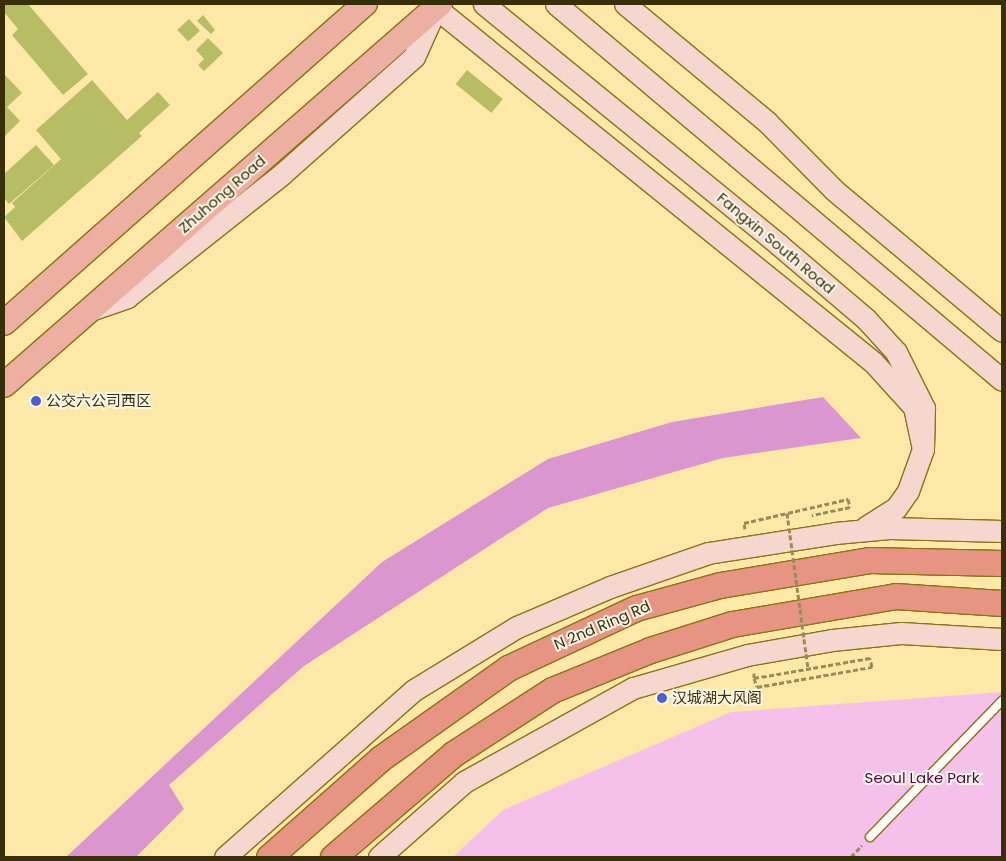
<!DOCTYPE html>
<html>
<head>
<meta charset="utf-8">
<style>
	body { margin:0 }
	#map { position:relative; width:1006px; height:861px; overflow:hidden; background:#fde9a7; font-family:Poppins,"Noto Sans SC",sans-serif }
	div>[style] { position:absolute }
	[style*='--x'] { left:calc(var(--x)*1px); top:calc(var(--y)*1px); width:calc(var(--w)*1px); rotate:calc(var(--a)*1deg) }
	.green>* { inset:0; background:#f5c1eb }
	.forest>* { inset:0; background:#db95cf }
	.building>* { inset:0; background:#b6bd65; transform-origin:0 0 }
	.path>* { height:3px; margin-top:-1.5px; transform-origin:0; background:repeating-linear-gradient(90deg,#998a57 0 5px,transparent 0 7.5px) }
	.roads { filter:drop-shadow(1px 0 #8a7214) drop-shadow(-1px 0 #8a7214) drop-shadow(0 1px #8a7214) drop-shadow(0 -1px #8a7214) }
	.service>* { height:8px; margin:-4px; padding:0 4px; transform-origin:4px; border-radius:4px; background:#fff }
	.secondary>* { height:21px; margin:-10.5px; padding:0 10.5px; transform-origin:10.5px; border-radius:10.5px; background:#f6d7d0 }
	.primary>* { height:24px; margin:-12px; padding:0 12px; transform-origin:12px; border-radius:12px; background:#edafa2 }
	.trunk>* { height:25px; margin:-12.5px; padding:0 12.5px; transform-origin:12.5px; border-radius:12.5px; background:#e79483 }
	.path-bridge>* { height:3px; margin-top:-1.5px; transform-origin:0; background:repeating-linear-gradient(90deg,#998a57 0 5px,transparent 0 7.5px) }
	.dots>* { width:14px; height:14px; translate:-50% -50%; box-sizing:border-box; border:2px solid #fcf7e7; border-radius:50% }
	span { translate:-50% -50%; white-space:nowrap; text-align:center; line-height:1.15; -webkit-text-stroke:4px #fcf7e7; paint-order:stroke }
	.street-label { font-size:15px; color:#382e09 }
	.poi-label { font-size:15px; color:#382e09 }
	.left { translate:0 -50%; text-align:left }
	.park-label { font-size:15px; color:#55004e }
	.frame { position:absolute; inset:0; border:5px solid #382e09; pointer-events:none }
</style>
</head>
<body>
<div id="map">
	<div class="green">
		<i style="clip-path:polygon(1002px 692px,1002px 857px,453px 857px,503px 810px,731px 712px)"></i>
	</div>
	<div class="forest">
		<i style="clip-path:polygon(823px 397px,861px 438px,723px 458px,548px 508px,304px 666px,169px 785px,184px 809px,136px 857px,66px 857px,382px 562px,548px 459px,672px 422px)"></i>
	</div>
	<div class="building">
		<i style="clip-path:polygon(4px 4px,28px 4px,88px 74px,63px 95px,12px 35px,18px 29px,4px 12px)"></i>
		<i style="clip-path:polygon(203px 15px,215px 30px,211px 34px,197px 21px)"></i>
		<i style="left:189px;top:19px;width:16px;height:16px;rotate:47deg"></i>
		<i style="clip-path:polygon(208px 38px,223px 53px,204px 71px,198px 65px,204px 59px,196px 50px)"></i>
		<i style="left:467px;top:70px;width:46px;height:18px;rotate:39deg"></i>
		<i style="clip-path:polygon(4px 74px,22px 93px,7px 107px,20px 121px,4px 137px)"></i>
		<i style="clip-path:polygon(92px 80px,127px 120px,158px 92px,170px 105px,139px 133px,142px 136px,22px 241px,4px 217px,15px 207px,12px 203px,61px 159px,36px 130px)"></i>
		<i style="clip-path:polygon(36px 145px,54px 165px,9px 204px,4px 198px,4px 174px)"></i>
	</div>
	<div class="path">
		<i style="--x:745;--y:529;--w:6;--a:-99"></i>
		<i style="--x:744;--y:523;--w:107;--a:-13"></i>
		<i style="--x:848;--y:499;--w:8;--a:76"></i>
		<i style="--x:850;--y:507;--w:39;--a:168"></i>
		<i style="--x:754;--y:673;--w:5;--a:90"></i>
		<i style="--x:754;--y:678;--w:9;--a:72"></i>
		<i style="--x:757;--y:687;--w:117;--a:-9.9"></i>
		<i style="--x:872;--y:667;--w:9;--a:-103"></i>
		<i style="--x:870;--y:658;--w:118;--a:170.2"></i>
		<i style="--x:743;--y:857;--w:7;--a:0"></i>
		<i style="--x:851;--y:857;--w:16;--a:-47"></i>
	</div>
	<div class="roads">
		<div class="service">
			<i style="--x:870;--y:837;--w:190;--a:-45.9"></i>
		</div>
		<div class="secondary">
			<i style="--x:484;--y:4;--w:380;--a:39.2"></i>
			<i style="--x:778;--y:244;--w:116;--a:40.4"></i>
			<i style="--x:866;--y:319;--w:45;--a:47.7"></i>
			<i style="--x:896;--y:352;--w:63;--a:63.4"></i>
			<i style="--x:924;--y:408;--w:41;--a:91.4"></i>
			<i style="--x:923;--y:449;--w:45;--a:109.7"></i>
			<i style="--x:908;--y:491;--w:21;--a:125"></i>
			<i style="--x:896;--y:508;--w:36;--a:148"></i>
			<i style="--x:556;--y:4;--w:583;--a:40.13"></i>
			<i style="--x:625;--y:4;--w:185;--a:39.7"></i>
			<i style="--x:767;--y:122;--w:95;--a:45.4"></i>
			<i style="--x:834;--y:190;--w:219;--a:40"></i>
			<i style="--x:93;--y:309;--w:36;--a:-19"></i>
			<i style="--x:127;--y:297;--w:198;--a:-38.4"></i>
			<i style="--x:282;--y:174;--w:176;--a:-41.6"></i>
			<i style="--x:414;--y:57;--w:54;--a:-65.8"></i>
			<i style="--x:436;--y:8;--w:562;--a:39.01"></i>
			<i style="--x:873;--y:362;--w:61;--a:47.7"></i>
			<i style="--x:914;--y:407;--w:43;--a:77.9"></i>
			<i style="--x:225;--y:857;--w:252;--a:-41.5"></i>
			<i style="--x:414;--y:690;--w:121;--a:-31.5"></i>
			<i style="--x:517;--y:627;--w:101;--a:-23.3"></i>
			<i style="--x:610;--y:587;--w:104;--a:-19.1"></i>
			<i style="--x:708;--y:553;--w:129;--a:-8.9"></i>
			<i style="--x:835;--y:533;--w:55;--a:-5.2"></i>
			<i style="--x:890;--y:528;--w:112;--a:1.5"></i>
			<i style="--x:379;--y:857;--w:113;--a:-41.4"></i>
			<i style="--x:464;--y:782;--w:193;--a:-29.1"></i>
			<i style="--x:633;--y:688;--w:119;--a:-16.1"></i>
			<i style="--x:747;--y:655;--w:86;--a:-10"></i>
			<i style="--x:832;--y:640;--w:69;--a:-5.8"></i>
			<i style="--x:901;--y:633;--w:101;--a:3.4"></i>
		</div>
		<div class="primary">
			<i style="--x:4;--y:323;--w:482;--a:-41.5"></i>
			<i style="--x:4;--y:385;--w:579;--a:-41.15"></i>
		</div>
		<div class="trunk">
			<i style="--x:269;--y:857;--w:149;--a:-41.5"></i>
			<i style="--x:381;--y:758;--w:156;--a:-35.3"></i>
			<i style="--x:508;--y:668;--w:141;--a:-25.1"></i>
			<i style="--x:636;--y:608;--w:87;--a:-15.3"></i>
			<i style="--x:720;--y:585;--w:151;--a:-9.5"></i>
			<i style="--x:869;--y:560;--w:133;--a:1.3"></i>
			<i style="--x:333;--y:857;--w:158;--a:-40.6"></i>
			<i style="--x:453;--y:754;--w:118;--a:-32.9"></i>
			<i style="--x:552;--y:690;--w:106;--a:-22.2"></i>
			<i style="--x:650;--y:650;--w:86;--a:-17.6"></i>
			<i style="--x:732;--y:624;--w:165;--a:-9.7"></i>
			<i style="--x:895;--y:596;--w:107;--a:3.7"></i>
		</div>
	</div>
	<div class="path-bridge">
		<i style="--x:787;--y:513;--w:156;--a:82.3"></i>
	</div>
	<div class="dots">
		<i style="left:36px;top:401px;background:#4e5ed3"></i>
		<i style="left:662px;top:698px;background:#4e5ed3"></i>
	</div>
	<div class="street-label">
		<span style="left:222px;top:194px;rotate:-41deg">Zhuhong Road</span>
		<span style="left:776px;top:243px;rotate:40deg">Fangxin South Road</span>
		<span style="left:602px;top:625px;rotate:-23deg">N 2nd Ring Rd</span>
	</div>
	<div class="poi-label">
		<span class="left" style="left:46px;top:401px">公交六公司西区</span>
		<span class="left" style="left:672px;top:698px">汉城湖大风阁</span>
	</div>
	<div class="park-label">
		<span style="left:922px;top:778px">Seoul Lake Park</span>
	</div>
	<div class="frame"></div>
</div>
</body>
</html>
